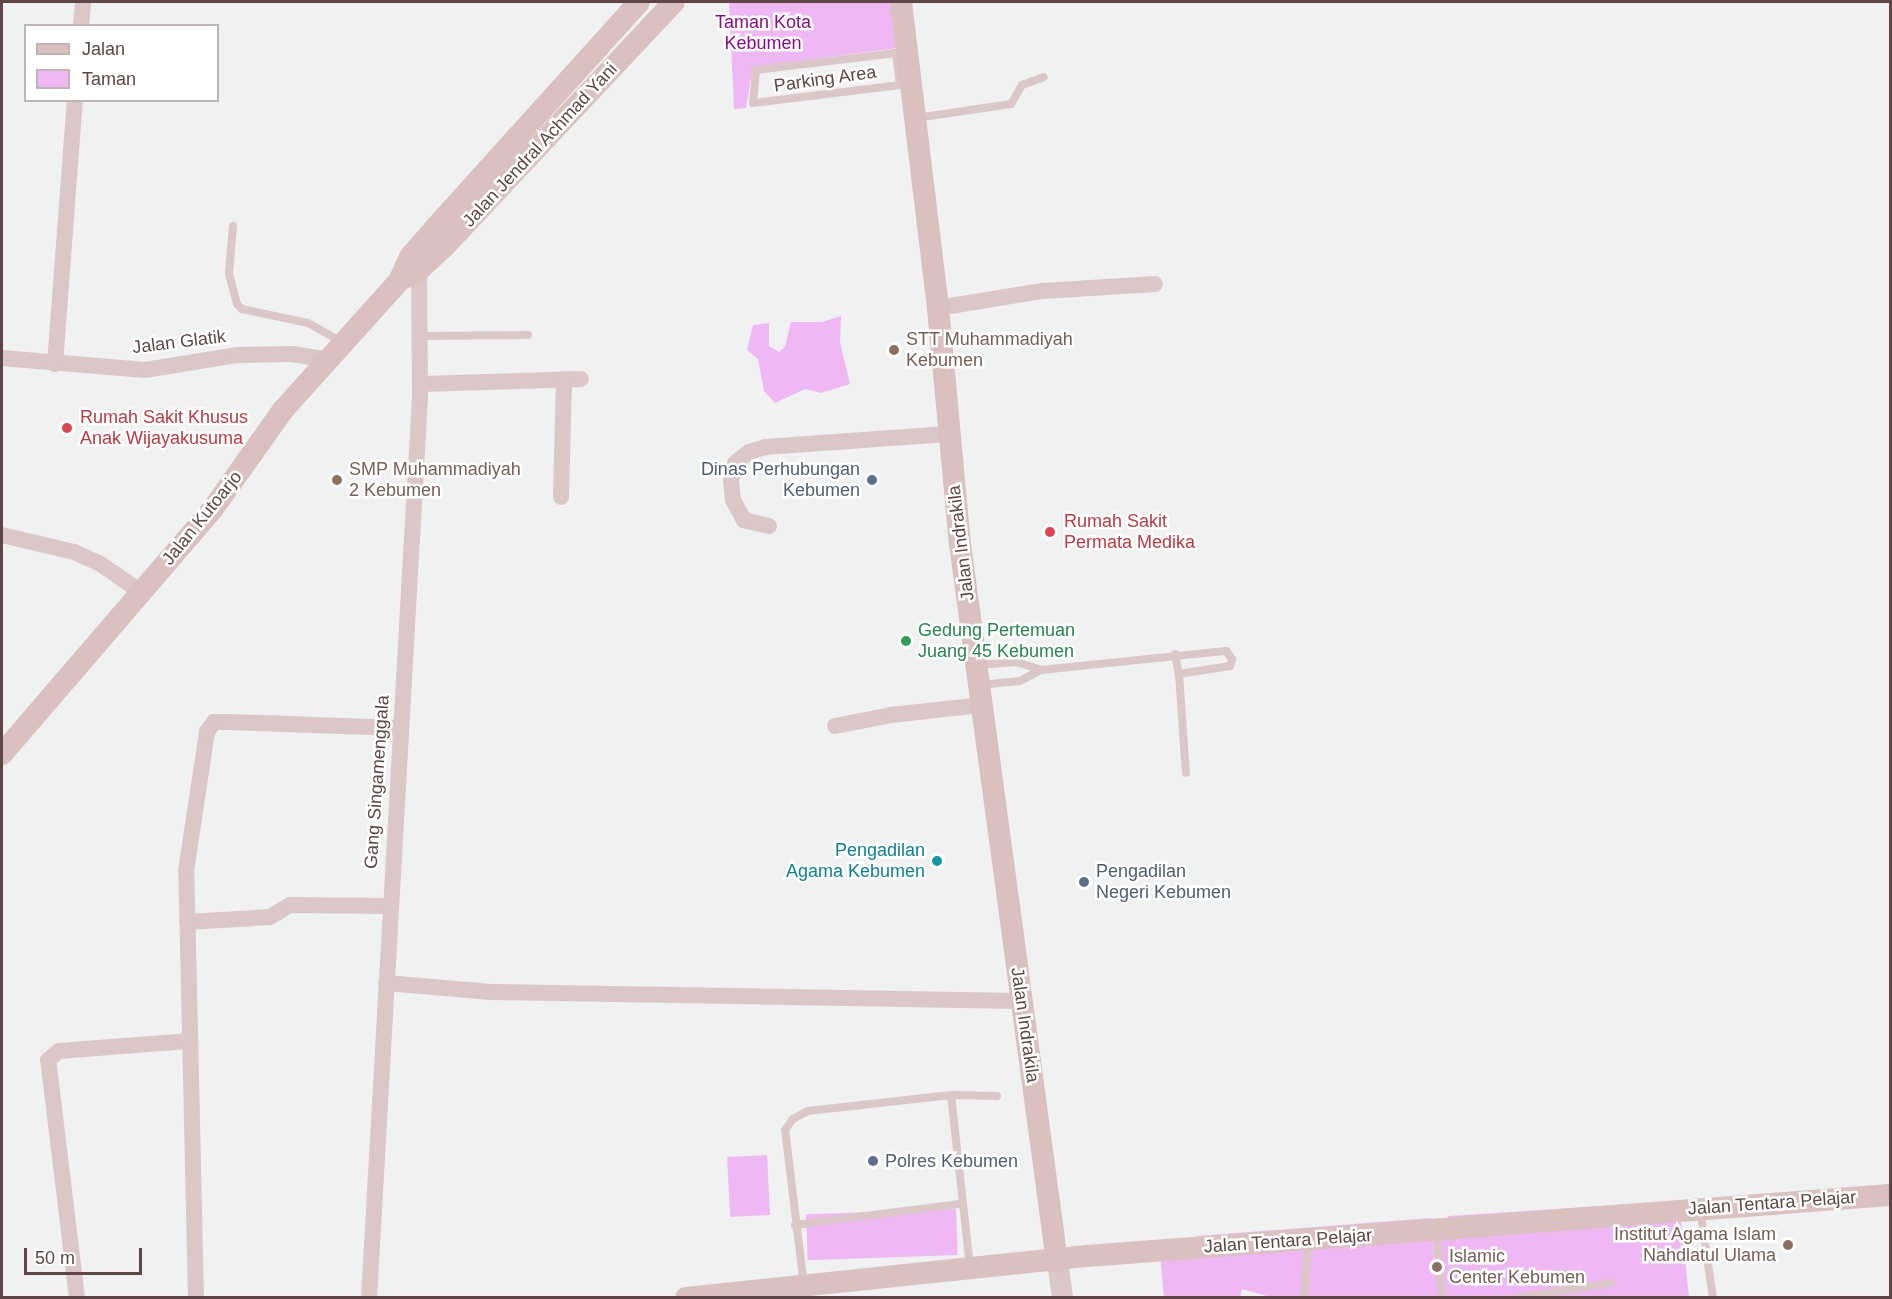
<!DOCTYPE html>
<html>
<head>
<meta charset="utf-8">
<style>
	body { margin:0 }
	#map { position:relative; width:1892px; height:1299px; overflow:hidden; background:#eff2f0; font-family:Arial,sans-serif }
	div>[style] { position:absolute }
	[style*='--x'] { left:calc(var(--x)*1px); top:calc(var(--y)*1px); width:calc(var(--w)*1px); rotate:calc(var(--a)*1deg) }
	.green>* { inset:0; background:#efb8f5; transform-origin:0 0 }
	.service>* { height:8px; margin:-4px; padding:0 4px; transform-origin:4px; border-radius:4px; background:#dbc7c7 }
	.minor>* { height:16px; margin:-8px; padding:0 8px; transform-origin:8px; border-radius:8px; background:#dbc7c7 }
	.tertiary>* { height:21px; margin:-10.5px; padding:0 10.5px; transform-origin:10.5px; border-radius:10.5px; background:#dbc7c7 }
	.secondary>* { height:22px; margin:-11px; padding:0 11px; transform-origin:11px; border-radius:11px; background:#dac0bf }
	.dots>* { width:16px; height:16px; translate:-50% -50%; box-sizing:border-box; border:3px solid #fff; border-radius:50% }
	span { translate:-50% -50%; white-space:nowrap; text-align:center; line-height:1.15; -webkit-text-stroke:5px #fff; paint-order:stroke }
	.park-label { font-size:18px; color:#8a0b88 }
	.street-label { font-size:18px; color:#5f4545 }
	.education-label { font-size:18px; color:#785e54 }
	.left { translate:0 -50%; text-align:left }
	.right { translate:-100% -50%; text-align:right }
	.health-label { font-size:18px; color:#be3a42 }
	.service-label { font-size:18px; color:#4e5e75 }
	.leisure-label { font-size:18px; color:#27864d }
	.culture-label { font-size:18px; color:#0d838f }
	.frame { position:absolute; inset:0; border:3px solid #5f4545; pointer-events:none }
	.legend { position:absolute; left:24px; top:24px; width:195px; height:78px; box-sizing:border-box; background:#fff; border:2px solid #bfb5b5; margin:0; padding:8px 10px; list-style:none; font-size:18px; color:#5f4545 }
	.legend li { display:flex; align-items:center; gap:12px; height:30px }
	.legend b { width:30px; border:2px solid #bfb5b5 }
	.scale { position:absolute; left:24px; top:1248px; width:118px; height:27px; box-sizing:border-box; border:3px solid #5f4545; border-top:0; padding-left:8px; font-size:18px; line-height:21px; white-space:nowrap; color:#5f4545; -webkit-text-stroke:4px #fff; paint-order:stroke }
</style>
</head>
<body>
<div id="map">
	<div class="green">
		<i style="clip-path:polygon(729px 2px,893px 2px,898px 48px,753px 67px,746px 108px,734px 109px)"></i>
		<i style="clip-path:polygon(841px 316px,840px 342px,850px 384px,821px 393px,805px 389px,775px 403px,764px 391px,758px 359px,747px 350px,753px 325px,769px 323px,769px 346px,779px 352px,785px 347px,791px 322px,822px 322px)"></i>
		<i style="left:767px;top:1155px;width:60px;height:40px;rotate:87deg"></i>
		<i style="clip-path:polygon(1679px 1201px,1689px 1297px,1274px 1298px,1242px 1289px,1240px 1297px,1164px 1297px,1159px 1243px,1196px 1240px,1197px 1236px,1431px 1218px,1435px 1271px,1439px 1222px,1448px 1221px,1448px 1216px)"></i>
		<i style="left:956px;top:1209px;width:46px;height:150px;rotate:88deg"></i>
	</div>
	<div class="service">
		<i style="--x:896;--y:53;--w:32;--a:83"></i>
		<i style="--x:900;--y:85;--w:148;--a:173"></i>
		<i style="--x:753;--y:103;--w:33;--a:-85"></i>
		<i style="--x:756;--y:70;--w:141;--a:-6.9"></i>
		<i style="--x:916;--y:118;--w:96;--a:-8.4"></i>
		<i style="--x:1011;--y:104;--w:22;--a:-60"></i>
		<i style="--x:1022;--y:85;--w:23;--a:-20"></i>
		<i style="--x:233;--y:226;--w:48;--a:94.8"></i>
		<i style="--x:229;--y:274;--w:31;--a:75"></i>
		<i style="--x:237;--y:304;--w:7;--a:45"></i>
		<i style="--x:242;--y:309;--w:67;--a:12"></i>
		<i style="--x:308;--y:323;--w:39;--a:29"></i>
		<i style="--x:421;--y:336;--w:107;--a:-0.5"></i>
		<i style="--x:1175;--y:654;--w:20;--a:79"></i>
		<i style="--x:977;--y:665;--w:40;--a:-4.3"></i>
		<i style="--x:1017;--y:662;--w:25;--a:18"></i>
		<i style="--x:979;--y:685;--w:41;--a:-5.6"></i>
		<i style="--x:1020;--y:681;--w:24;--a:-28"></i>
		<i style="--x:1041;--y:670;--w:186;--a:-5.9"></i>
		<i style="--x:1226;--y:651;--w:10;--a:53"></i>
		<i style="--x:1232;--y:659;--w:7;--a:106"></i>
		<i style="--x:1230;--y:666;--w:52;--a:171.1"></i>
		<i style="--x:1179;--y:674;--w:99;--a:86"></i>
		<i style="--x:951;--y:1095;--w:46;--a:1.2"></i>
		<i style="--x:1700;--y:1209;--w:90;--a:81.7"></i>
		<i style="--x:795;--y:1225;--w:166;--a:-7.3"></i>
		<i style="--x:1436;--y:1232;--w:66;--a:84.8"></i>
		<i style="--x:804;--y:1286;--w:157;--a:-96.9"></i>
		<i style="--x:785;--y:1130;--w:14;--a:-54"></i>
		<i style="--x:793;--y:1119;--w:17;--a:-28"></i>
		<i style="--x:808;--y:1111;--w:144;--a:-6.4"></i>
		<i style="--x:951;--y:1095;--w:172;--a:83.7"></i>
		<i style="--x:1304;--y:1298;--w:58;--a:-85.1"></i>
		<i style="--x:1516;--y:1298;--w:96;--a:-9"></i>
	</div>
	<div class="minor">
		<i style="--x:81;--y:26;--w:24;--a:-85"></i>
		<i style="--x:938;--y:308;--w:105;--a:-9.3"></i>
		<i style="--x:1042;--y:291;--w:113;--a:-3.5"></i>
		<i style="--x:2;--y:358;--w:144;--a:4.8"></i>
		<i style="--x:145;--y:370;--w:94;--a:-9.2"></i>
		<i style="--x:238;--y:355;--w:54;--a:-1.1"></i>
		<i style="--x:292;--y:354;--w:33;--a:9"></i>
		<i style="--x:55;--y:364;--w:265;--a:-85.7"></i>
		<i style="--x:421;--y:384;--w:160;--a:-1.8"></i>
		<i style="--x:561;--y:497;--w:117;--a:-88.5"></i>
		<i style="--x:769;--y:526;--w:26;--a:-167"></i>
		<i style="--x:744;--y:520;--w:23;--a:-119"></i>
		<i style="--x:733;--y:500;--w:19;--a:-96"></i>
		<i style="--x:731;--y:481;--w:18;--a:-77"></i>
		<i style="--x:735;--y:463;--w:18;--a:-38"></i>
		<i style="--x:749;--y:452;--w:17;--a:-17"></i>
		<i style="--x:765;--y:447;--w:183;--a:-4.1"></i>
		<i style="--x:2;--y:535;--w:74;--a:13.3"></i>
		<i style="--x:74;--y:552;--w:27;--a:24"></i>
		<i style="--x:99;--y:563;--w:51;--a:34.6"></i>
		<i style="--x:835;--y:726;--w:57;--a:-11.1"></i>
		<i style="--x:891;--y:715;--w:92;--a:-6.3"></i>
		<i style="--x:187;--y:922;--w:83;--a:-3.4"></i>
		<i style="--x:270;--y:917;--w:23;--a:-31"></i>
		<i style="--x:290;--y:905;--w:99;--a:0.6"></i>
		<i style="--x:386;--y:983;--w:106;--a:4.9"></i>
		<i style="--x:492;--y:992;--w:530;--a:0.97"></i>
		<i style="--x:77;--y:1298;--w:240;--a:-96.9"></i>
		<i style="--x:48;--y:1060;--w:14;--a:-39"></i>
		<i style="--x:59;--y:1051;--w:129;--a:-4.4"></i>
		<i style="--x:196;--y:1298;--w:427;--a:-91.3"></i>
		<i style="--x:186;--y:871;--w:141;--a:-81.4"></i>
		<i style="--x:207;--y:732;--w:12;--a:-55"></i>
		<i style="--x:214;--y:722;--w:15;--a:0"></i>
		<i style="--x:229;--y:722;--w:171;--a:2"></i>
		<i style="--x:369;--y:1298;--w:901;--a:-86.76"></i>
		<i style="--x:420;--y:398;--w:128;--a:-90.4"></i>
		<i style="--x:419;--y:270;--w:8;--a:-120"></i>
	</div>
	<div class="tertiary">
		<i style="--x:1057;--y:1261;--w:37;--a:82"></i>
	</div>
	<div class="secondary">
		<i style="--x:901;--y:2;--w:308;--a:83.1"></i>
		<i style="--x:938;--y:308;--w:237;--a:84.7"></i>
		<i style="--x:960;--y:544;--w:724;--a:82.3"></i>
		<i style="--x:400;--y:280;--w:21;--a:-28"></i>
		<i style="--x:419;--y:270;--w:33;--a:-43"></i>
		<i style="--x:443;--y:248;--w:337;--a:-46.8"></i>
		<i style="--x:2;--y:754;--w:322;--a:-49.3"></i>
		<i style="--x:212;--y:510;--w:123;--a:-54.6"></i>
		<i style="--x:283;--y:410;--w:173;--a:-48"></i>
		<i style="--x:399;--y:281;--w:26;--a:-65"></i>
		<i style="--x:410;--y:257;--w:38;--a:-49"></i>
		<i style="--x:435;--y:228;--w:304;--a:-47.9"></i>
		<i style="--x:686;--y:1298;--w:403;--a:-6"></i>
		<i style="--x:1087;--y:1256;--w:805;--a:-4.34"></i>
	</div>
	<div class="dots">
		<i style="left:894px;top:350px;background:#8d6e63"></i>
		<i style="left:67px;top:428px;background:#e0444e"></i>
		<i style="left:337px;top:480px;background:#8d6e63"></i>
		<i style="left:872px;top:480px;background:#5c6f8a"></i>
		<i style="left:1050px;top:532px;background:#e0444e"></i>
		<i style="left:906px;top:641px;background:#2e9e5b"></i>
		<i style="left:937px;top:861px;background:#0f9aa8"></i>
		<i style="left:1084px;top:882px;background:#5c6f8a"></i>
		<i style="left:873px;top:1161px;background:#5c6f8a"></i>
		<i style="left:1788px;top:1245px;background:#8d6e63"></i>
		<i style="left:1437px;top:1267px;background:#8d6e63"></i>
	</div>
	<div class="park-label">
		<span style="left:763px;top:33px">Taman Kota<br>Kebumen</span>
	</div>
	<div class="street-label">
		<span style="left:825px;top:79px;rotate:-8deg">Parking Area</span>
		<span style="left:540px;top:145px;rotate:-47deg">Jalan Jendral Achmad Yani</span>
		<span style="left:179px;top:342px;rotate:-7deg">Jalan Glatik</span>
		<span style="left:202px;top:518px;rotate:-51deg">Jalan Kutoarjo</span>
		<span style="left:961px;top:543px;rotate:-97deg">Jalan Indrakila</span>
		<span style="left:377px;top:782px;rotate:-86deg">Gang Singamenggala</span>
		<span style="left:1025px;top:1025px;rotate:82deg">Jalan Indrakila</span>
		<span style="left:1772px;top:1203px;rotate:-4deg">Jalan Tentara Pelajar</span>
		<span style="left:1288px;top:1241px;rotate:-4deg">Jalan Tentara Pelajar</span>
	</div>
	<div class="education-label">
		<span class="left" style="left:906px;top:350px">STT Muhammadiyah<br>Kebumen</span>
		<span class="left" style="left:349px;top:480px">SMP Muhammadiyah<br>2 Kebumen</span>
		<span class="right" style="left:1776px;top:1245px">Institut Agama Islam<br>Nahdlatul Ulama</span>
		<span class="left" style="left:1449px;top:1267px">Islamic<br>Center Kebumen</span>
	</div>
	<div class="health-label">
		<span class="left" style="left:80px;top:428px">Rumah Sakit Khusus<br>Anak Wijayakusuma</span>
		<span class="left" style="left:1064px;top:532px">Rumah Sakit<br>Permata Medika</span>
	</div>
	<div class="service-label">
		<span class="right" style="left:860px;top:480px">Dinas Perhubungan<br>Kebumen</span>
		<span class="left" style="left:1096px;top:882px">Pengadilan<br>Negeri Kebumen</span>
		<span class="left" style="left:885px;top:1161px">Polres Kebumen</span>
	</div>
	<div class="leisure-label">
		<span class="left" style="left:918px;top:641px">Gedung Pertemuan<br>Juang 45 Kebumen</span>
	</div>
	<div class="culture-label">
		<span class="right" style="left:925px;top:861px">Pengadilan<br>Agama Kebumen</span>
	</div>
	<div class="frame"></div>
	<ul class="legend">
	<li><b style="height:8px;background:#dac0bf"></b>Jalan</li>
	<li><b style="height:16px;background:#efb8f5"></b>Taman</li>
	</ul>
	<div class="scale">50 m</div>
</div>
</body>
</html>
